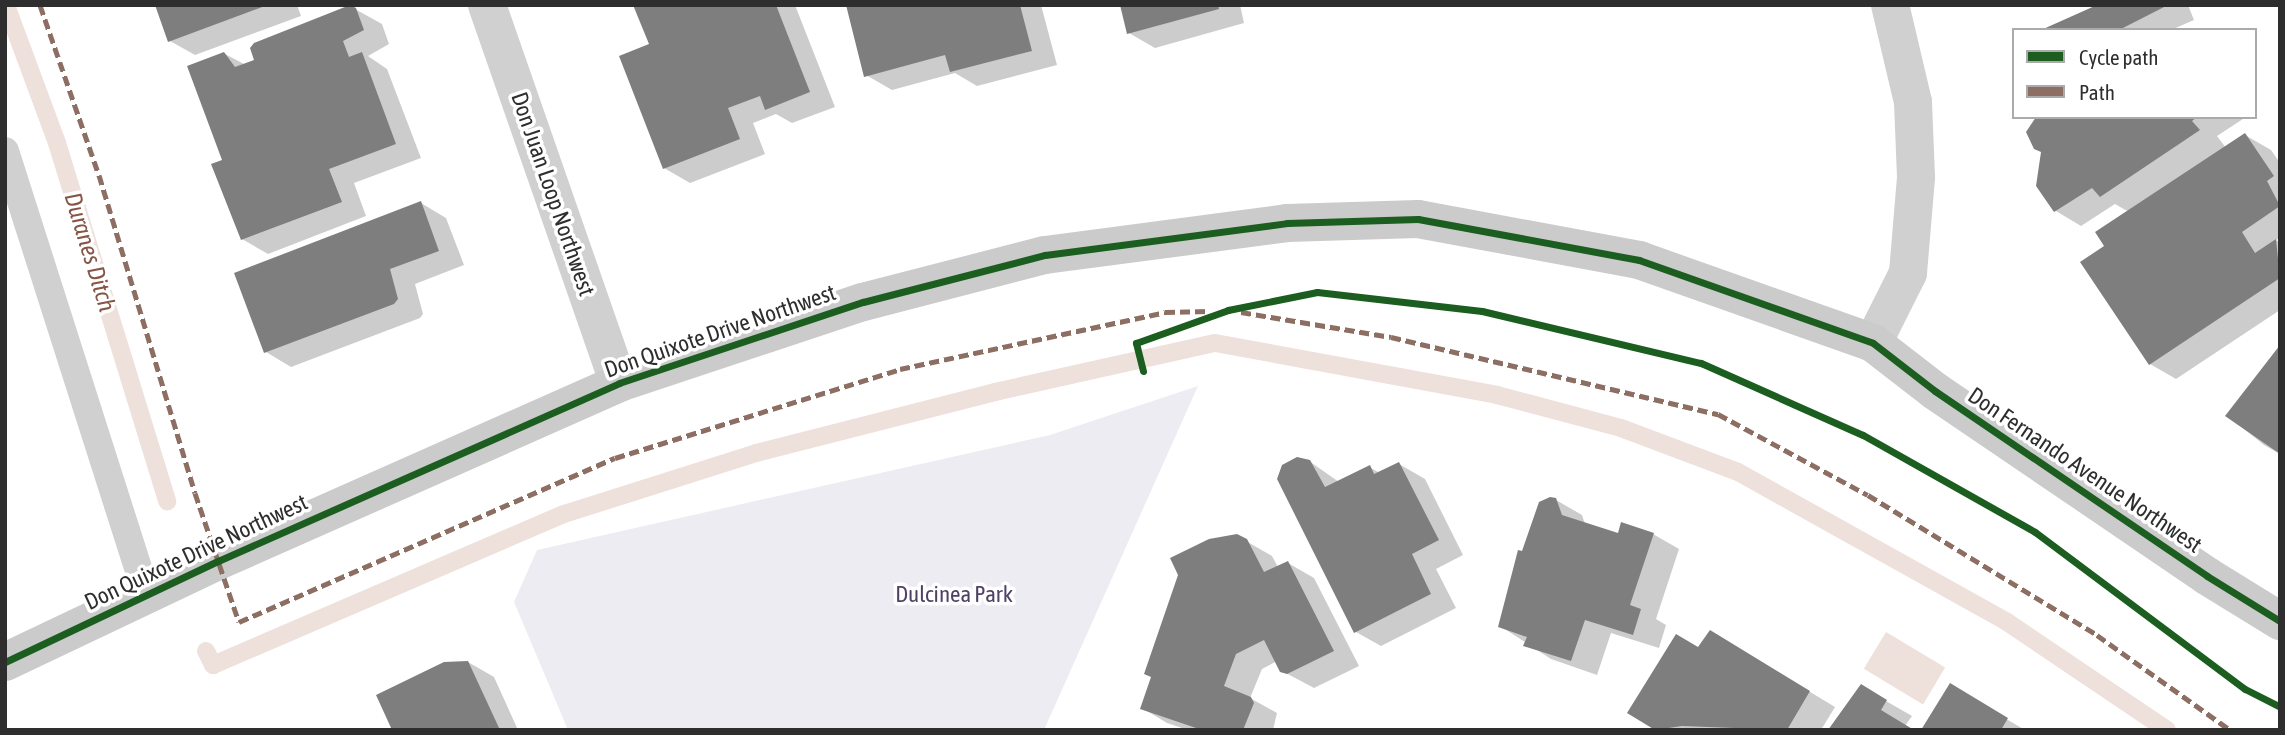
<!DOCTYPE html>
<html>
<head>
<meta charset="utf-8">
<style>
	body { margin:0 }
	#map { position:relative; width:2285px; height:735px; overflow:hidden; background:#fff; font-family:"Asap Condensed",sans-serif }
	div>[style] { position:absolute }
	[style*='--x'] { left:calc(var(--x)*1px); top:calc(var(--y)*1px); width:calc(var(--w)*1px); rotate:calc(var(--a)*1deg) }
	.green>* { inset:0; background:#eeecf3 }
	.water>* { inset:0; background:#eee0db; transform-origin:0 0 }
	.shadow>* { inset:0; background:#0003 }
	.stream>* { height:18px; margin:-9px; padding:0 9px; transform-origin:9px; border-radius:9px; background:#eee0db }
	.building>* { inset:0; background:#7e7e7e }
	.lane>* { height:28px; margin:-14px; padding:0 14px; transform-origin:14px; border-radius:14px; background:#d0d0d0 }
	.street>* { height:38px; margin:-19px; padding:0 19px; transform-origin:19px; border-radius:19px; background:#d0d0d0 }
	.secondary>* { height:38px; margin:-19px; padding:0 19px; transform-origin:19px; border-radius:19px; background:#cbcbcb }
	.quiet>* { height:5px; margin-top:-2.5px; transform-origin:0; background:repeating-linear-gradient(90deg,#8d6e63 0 10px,transparent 0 15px) }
	.cycleway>* { height:7px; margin:-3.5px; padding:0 3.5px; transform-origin:3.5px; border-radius:3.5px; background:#1b5e20 }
	span { translate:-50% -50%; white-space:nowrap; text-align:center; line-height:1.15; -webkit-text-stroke:7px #fff; paint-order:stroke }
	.street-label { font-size:23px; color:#2e2e2e }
	.park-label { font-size:23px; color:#4e4164 }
	.water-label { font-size:24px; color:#865546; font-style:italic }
	.frame { position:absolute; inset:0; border:7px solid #2e2e2e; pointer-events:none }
	.legend { position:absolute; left:2012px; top:28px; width:245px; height:91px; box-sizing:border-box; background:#fff; border:2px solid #ababab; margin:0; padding:9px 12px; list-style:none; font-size:21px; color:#2e2e2e }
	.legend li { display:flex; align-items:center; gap:14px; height:35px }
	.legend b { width:35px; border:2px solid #ababab }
</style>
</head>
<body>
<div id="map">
	<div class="green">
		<i style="clip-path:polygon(1198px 386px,1044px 730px,568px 730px,514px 602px,537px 550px,1050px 435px)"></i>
	</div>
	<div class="water">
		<i style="left:1886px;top:632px;width:69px;height:43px;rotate:31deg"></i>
	</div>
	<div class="shadow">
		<i style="clip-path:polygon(157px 5px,297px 5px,301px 16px,195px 55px,170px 41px)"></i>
		<i style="clip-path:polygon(635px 5px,795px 5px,835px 107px,792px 123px,776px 114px,753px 123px,765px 154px,690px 183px,664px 168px,651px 45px)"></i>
		<i style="clip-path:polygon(848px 5px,1041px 5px,1057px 65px,977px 86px,955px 73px,892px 90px,866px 75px)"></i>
		<i style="clip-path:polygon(1122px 5px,1240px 5px,1244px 23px,1155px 48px,1129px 33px)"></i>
		<i style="clip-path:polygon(2101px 5px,2188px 5px,2194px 20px,2171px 30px,2046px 30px)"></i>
		<i style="clip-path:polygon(355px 9px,382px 24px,389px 44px,368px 56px,387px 69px,421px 158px,354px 183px,366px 216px,268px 254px,242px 239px,225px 161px,225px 54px,246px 65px)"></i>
		<i style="clip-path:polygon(2038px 117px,2246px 117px,2217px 136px,2226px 148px,2245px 135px,2271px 150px,2280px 163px,2280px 238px,2276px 240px,2280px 243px,2280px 310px,2176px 379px,2150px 364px,2129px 212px,2115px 204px,2081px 226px,2056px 211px)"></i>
		<i style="clip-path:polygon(421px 203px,446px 218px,464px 265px,415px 284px,423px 314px,420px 318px,291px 367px,266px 352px)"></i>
		<i style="clip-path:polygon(2228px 416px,2280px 454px,2264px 445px)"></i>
		<i style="clip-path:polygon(1309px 461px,1339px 482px,1369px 467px,1380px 473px,1399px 464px,1425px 479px,1463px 555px,1436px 569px,1456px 608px,1381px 646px,1356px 632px)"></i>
		<i style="clip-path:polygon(1556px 500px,1582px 515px,1585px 524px,1619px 535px,1653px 534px,1679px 549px,1656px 619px,1666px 625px,1659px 648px,1611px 633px,1597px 675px,1551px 659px,1500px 626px,1523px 553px)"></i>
		<i style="clip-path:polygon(1246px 541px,1272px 556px,1278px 567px,1288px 563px,1314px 578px,1359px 666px,1314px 688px,1282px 671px,1277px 661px,1262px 669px,1250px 698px,1277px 713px,1273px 730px,1188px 730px,1167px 723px,1142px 708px)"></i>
		<i style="clip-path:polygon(1736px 647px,1835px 707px,1821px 730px,1659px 730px,1630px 712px,1699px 650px)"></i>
		<i style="clip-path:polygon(468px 662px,494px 677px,518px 730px,394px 730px)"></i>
		<i style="clip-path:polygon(1860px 686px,1912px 716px,1905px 726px,1830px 730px)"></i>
		<i style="clip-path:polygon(1974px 700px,2025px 730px,1923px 730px)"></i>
	</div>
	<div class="stream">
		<i style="--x:6;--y:5;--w:147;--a:69.7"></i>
		<i style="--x:57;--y:143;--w:375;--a:72.9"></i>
		<i style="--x:206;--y:651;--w:16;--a:63"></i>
		<i style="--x:213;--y:665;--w:382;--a:-23.3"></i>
		<i style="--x:564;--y:514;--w:201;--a:-17.6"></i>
		<i style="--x:756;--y:453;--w:247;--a:-14.3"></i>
		<i style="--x:995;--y:392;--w:225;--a:-12.6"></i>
		<i style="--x:1215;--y:343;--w:287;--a:10.4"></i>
		<i style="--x:1497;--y:395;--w:128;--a:14.9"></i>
		<i style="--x:1621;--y:428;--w:125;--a:20.6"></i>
		<i style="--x:1738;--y:472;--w:308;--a:29.1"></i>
		<i style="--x:2007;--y:622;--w:193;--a:34"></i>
	</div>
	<div class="building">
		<i style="clip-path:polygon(155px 5px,265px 5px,265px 6px,168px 42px)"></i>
		<i style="clip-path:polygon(350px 5px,356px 8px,364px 30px,343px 41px,349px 57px,362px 52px,396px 144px,329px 169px,342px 202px,241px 240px,211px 164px,222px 160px,187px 66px,224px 52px,235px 67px,254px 60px,250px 48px,254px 43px)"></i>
		<i style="clip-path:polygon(633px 5px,776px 5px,810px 92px,765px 110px,760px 96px,728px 108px,740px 139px,663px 169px,619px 56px,649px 44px)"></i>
		<i style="clip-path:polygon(846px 5px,1020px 5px,1032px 51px,950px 72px,945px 55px,864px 77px)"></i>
		<i style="clip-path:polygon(1120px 5px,1218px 5px,1219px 9px,1127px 34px)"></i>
		<i style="clip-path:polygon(2097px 5px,2168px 5px,2119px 30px,2041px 30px)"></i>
		<i style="clip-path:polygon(2036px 117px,2197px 117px,2192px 121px,2200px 130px,2100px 197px,2092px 188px,2054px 212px,2036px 186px,2041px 152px,2034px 149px,2026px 132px)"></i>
		<i style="clip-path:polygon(2245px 133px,2274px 176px,2267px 181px,2280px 206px,2242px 232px,2255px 253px,2276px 239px,2280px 278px,2149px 365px,2080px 262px,2104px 246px,2095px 232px)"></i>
		<i style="clip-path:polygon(421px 201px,439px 251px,390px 269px,398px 299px,394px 304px,264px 353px,234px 273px)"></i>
		<i style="clip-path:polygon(2280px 345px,2280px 454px,2225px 416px)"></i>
		<i style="clip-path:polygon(1297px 457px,1310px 460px,1325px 487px,1370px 465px,1374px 474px,1399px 462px,1439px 540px,1412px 554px,1431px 594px,1354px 633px,1277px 479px,1282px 465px)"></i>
		<i style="clip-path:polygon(1550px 497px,1556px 498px,1562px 515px,1618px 533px,1621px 522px,1654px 533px,1630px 605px,1641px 609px,1633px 635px,1585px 620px,1571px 661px,1523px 646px,1527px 637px,1498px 627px,1518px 550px,1522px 551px,1539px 502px)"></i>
		<i style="clip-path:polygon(1237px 534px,1247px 539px,1264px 572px,1288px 561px,1334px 651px,1287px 674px,1280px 672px,1264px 640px,1236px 654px,1224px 686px,1251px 697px,1254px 703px,1243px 730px,1202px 730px,1140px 709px,1151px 677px,1144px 674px,1178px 575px,1170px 558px,1209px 539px)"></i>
		<i style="clip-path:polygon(1710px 630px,1810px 691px,1787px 730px,1682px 726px,1655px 730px,1627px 713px,1676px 634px,1698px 647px)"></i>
		<i style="clip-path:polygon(468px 661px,500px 730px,392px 730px,376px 695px,444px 662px)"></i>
		<i style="clip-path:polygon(1950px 683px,2008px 718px,2001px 730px,1921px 730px)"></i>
		<i style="clip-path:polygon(1861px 684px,1887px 700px,1881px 710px,1914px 730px,1828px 730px)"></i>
	</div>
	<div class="lane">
		<i style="--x:5;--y:151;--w:466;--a:72.3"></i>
	</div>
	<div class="street">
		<i style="--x:487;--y:5;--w:400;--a:70.8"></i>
		<i style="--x:1873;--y:343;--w:78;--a:-63.4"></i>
		<i style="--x:1908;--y:273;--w:96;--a:-85.2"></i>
		<i style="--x:1916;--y:177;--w:75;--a:-92.3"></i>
		<i style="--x:1913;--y:102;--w:100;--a:-103.3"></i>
	</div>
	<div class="secondary">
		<i style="--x:5;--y:662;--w:236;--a:-25.4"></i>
		<i style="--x:218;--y:561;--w:439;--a:-23.9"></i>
		<i style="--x:619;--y:383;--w:257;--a:-18.4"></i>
		<i style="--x:863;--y:302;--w:188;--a:-14.5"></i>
		<i style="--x:1045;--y:255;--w:244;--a:-7.5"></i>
		<i style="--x:1287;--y:223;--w:131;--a:-1.7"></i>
		<i style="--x:1418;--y:219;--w:225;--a:10.5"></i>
		<i style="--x:1639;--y:260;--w:248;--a:19.5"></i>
		<i style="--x:1873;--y:343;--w:78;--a:37.7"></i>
		<i style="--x:1935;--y:391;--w:329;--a:34.2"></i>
		<i style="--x:2207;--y:576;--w:86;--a:31.7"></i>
	</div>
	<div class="quiet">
		<i style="--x:40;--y:5;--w:180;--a:70.9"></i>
		<i style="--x:99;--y:175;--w:332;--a:73.2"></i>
		<i style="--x:195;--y:493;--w:136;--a:71.2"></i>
		<i style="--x:239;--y:622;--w:410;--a:-23.6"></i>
		<i style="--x:615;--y:458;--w:299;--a:-17.3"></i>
		<i style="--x:900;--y:369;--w:271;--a:-12.1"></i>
		<i style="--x:1165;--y:312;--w:45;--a:-1.3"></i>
		<i style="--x:1241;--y:312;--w:152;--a:9.5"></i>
		<i style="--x:1391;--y:337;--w:336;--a:13.3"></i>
		<i style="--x:1718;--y:414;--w:170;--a:28.4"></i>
		<i style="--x:1868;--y:495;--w:268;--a:31.4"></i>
		<i style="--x:2097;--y:635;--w:163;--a:35.5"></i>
	</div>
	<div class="cycleway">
		<i style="--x:1143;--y:371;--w:29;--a:-104"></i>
		<i style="--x:1136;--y:343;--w:98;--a:-19.7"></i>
		<i style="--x:1228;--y:310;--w:91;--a:-11.4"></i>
		<i style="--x:1317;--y:292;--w:166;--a:6.6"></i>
		<i style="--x:1482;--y:311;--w:225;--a:13.4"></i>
		<i style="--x:1701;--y:363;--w:177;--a:24"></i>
		<i style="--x:1863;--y:435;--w:197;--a:29.4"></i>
		<i style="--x:2035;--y:532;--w:262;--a:36.8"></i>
		<i style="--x:2245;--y:689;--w:39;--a:27"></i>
		<i style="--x:5;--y:662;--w:236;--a:-25.4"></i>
		<i style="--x:218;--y:561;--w:439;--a:-23.9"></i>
		<i style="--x:619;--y:383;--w:257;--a:-18.4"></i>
		<i style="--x:863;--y:302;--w:188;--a:-14.5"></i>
		<i style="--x:1045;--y:255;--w:244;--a:-7.5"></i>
		<i style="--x:1287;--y:223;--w:131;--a:-1.7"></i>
		<i style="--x:1418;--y:219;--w:225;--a:10.5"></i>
		<i style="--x:1639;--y:260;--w:248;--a:19.5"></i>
		<i style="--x:1873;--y:343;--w:78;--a:37.7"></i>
		<i style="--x:1935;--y:391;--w:329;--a:34.2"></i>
		<i style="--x:2207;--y:576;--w:86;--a:31.7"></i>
	</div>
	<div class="street-label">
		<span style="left:553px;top:194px;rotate:71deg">Don Juan Loop Northwest</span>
		<span style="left:720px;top:331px;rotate:-19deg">Don Quixote Drive Northwest</span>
		<span style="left:2085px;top:470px;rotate:34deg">Don Fernando Avenue Northwest</span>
		<span style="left:196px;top:552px;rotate:-25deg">Don Quixote Drive Northwest</span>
	</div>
	<div class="park-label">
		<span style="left:954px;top:594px">Dulcinea Park</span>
	</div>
	<div class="water-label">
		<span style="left:90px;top:252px;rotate:73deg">Duranes Ditch</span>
	</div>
	<div class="frame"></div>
	<ul class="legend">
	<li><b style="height:9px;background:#1b5e20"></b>Cycle path</li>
	<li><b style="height:9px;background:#8d6e63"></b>Path</li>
	</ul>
</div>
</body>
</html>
